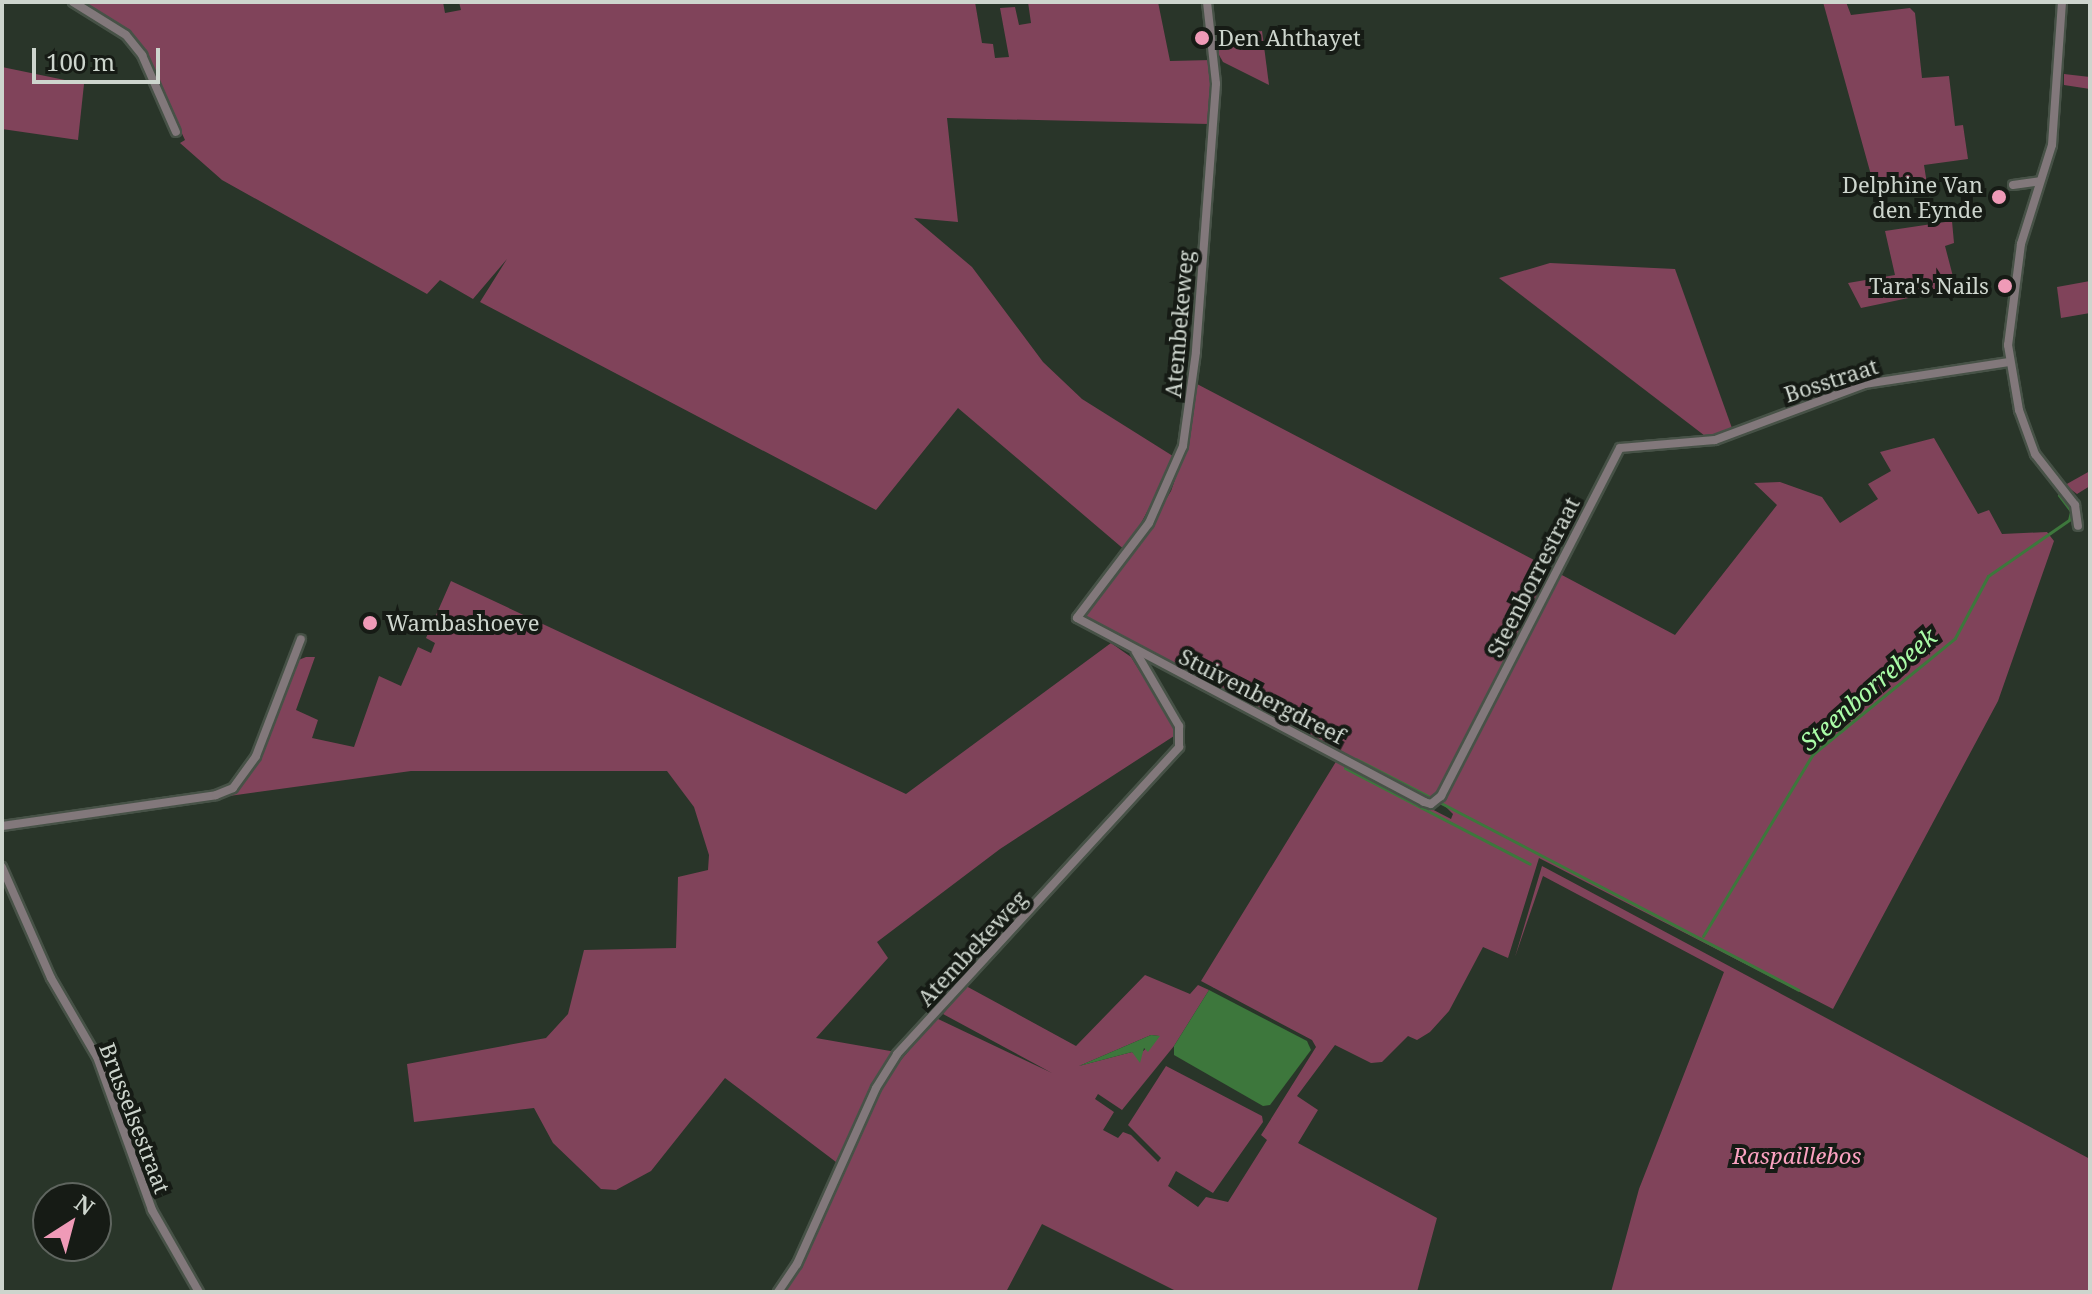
<!DOCTYPE html>
<html>
<head>
<meta charset="utf-8">
<style>
	body { margin:0 }
	#map { position:relative; width:2092px; height:1294px; overflow:hidden; background:#293529; font-family:"Noto Serif",serif }
	div>[style] { position:absolute }
	[style*='--x'] { left:calc(var(--x)*1px); top:calc(var(--y)*1px); width:calc(var(--w)*1px); rotate:calc(var(--a)*1deg) }
	.green>* { inset:0; background:#80435a }
	.water>* { inset:0; background:#3d773c }
	.stream>* { height:3px; margin:-1.5px; padding:0 1.5px; transform-origin:1.5px; border-radius:1.5px; background:#3d773c }
	.roads { filter:drop-shadow(2px 0 #475247) drop-shadow(-2px 0 #475247) drop-shadow(0 2px #475247) drop-shadow(0 -2px #475247) }
	.street>* { height:8px; margin:-4px; padding:0 4px; transform-origin:4px; border-radius:4px; background:#82787b }
	.dots>* { width:22px; height:22px; translate:-50% -50%; box-sizing:border-box; border:4px solid #161b15; border-radius:50% }
	span { translate:-50% -50%; white-space:nowrap; text-align:center; line-height:1.15; -webkit-text-stroke:8px #161b15; paint-order:stroke }
	.poi-label { font-size:22px; color:#cdd5cd }
	.left { translate:0 -50%; text-align:left }
	.right { translate:-100% -50%; text-align:right }
	.street-label { font-size:22px; color:#cdd5cd }
	.park-label { font-size:22px; color:#fba2c1; font-style:italic }
	.water-label { font-size:24px; color:#aafca7; font-style:italic }
	.frame { position:absolute; inset:0; border:4px solid #cdd5cd; pointer-events:none }
	.north { position:absolute; left:32px; top:1182px; width:80px; height:80px; box-sizing:border-box; background:#161b15; border:2px solid #5f655f; border-radius:50%; rotate:36deg; font-size:22px; font-weight:700; line-height:32px; text-align:center; color:#cdd5cd }
	.north::after { content:''; display:block; margin:auto; width:28px; height:36px; background:#ef9ab7; clip-path:polygon(50% 0,100% 100%,50% 72%,0 100%) }
	.scale { position:absolute; left:32px; top:48px; width:128px; height:36px; box-sizing:border-box; border:4px solid #cdd5cd; border-top:0; padding-left:10px; font-size:24px; line-height:28px; white-space:nowrap; color:#cdd5cd; -webkit-text-stroke:6px #161b15; paint-order:stroke }
</style>
</head>
<body>
<div id="map">
	<div class="green">
		<i style="clip-path:polygon(81px 2px,443px 2px,445px 13px,461px 10px,459px 2px,975px 2px,982px 43px,993px 44px,995px 58px,1009px 57px,1000px 8px,1015px 7px,1019px 25px,1031px 23px,1028px 2px,1158px 2px,1170px 61px,1212px 60px,1209px 124px,947px 118px,958px 222px,914px 218px,972px 267px,1043px 362px,1082px 399px,1176px 458px,1126px 551px,958px 408px,876px 510px,480px 302px,507px 259px,473px 299px,440px 280px,427px 294px,222px 180px,180px 143px,185px 140px,141px 46px,120px 25px)"></i>
		<i style="clip-path:polygon(1823px 2px,1846px 2px,1851px 15px,1910px 8px,1915px 13px,1922px 78px,1949px 76px,1955px 126px,1963px 125px,1968px 159px,1924px 165px,1927px 184px,1876px 193px)"></i>
		<i style="clip-path:polygon(1262px 31px,1269px 85px,1223px 62px,1219px 55px,1217px 37px)"></i>
		<i style="clip-path:polygon(2px 67px,84px 84px,78px 140px,2px 129px)"></i>
		<i style="clip-path:polygon(2064px 74px,2090px 77px,2090px 89px,2064px 85px)"></i>
		<i style="clip-path:polygon(1952px 221px,1954px 243px,1945px 246px,1956px 288px,1861px 308px,1848px 283px,1895px 275px,1885px 231px)"></i>
		<i style="clip-path:polygon(1550px 263px,1675px 269px,1733px 431px,1709px 439px,1499px 278px)"></i>
		<i style="clip-path:polygon(2090px 281px,2090px 313px,2061px 318px,2057px 287px)"></i>
		<i style="clip-path:polygon(1197px 384px,1555px 571px,1440px 794px,1432px 800px,1084px 620px,1089px 603px,1141px 541px,1171px 491px,1186px 448px)"></i>
		<i style="clip-path:polygon(evenodd,1934px 438px,1978px 514px,1989px 510px,2002px 534px,2047px 532px,2054px 541px,1998px 701px,1833px 1009px,1539px 858px,1508px 958px,1483px 947px,1449px 1011px,1430px 1032px,1417px 1040px,1408px 1036px,1382px 1062px,1371px 1063px,1335px 1045px,1297px 1096px,1318px 1110px,1298px 1143px,1437px 1218px,1417px 1292px,1178px 1292px,1042px 1224px,1006px 1292px,783px 1292px,802px 1263px,881px 1084px,936px 1018px,1052px 1073px,943px 1014px,966px 986px,1076px 1046px,1145px 975px,1190px 994px,1198px 985px,1209px 990px,1174px 1046px,1122px 1110px,1098px 1094px,1095px 1099px,1114px 1112px,1103px 1130px,1118px 1138px,1123px 1132px,1131px 1135px,1158px 1162px,1161px 1158px,1128px 1125px,1166px 1066px,1262px 1116px,1263px 1122px,1213px 1193px,1176px 1171px,1168px 1186px,1198px 1207px,1206px 1197px,1228px 1202px,1267px 1140px,1261px 1135px,1316px 1047px,1312px 1040px,1201px 981px,1337px 760px,1451px 819px,1453px 814px,1442px 803px,1560px 574px,1675px 635px,1777px 505px,1754px 483px,1780px 482px,1822px 497px,1840px 523px,1878px 499px,1868px 484px,1891px 471px,1880px 452px,1934px 438px,1151px 1035px,1159px 1036px,1138px 1056px,1132px 1052px,1079px 1066px,1151px 1035px)"></i>
		<i style="clip-path:polygon(2090px 471px,2090px 486px,2077px 494px,2065px 485px)"></i>
		<i style="clip-path:polygon(451px 581px,906px 794px,1111px 643px,1131px 657px,1176px 729px,1174px 736px,1000px 849px,877px 942px,888px 958px,816px 1038px,896px 1052px,836px 1162px,725px 1078px,651px 1171px,616px 1190px,601px 1189px,553px 1143px,534px 1108px,414px 1122px,407px 1064px,546px 1038px,568px 1014px,584px 950px,676px 948px,678px 877px,708px 870px,709px 855px,694px 807px,667px 771px,411px 771px,222px 797px,252px 770px,296px 661px,306px 657px,315px 657px,296px 710px,318px 720px,312px 738px,354px 747px,379px 676px,401px 686px,418px 647px,431px 653px,435px 643px,426px 638px)"></i>
		<i style="clip-path:polygon(1542px 866px,2090px 1159px,2090px 1292px,1611px 1292px,1639px 1189px,1724px 972px,1543px 876px,1515px 957px)"></i>
	</div>
	<div class="water">
		<i style="clip-path:polygon(1209px 990px,1307px 1041px,1311px 1050px,1270px 1105px,1263px 1106px,1174px 1055px,1174px 1046px)"></i>
		<i style="clip-path:polygon(1151px 1035px,1160px 1036px,1148px 1052px,1144px 1048px,1140px 1063px,1132px 1052px,1079px 1066px)"></i>
	</div>
	<div class="stream">
		<i style="--x:1232;--y:695;--w:125;--a:27.6"></i>
		<i style="--x:1356;--y:759;--w:81;--a:27.2"></i>
		<i style="--x:1345;--y:768;--w:208;--a:27.4"></i>
		<i style="--x:1441;--y:803;--w:403;--a:27.6"></i>
		<i style="--x:1703;--y:936;--w:213;--a:-58.9"></i>
		<i style="--x:1813;--y:754;--w:183;--a:-39.2"></i>
		<i style="--x:1955;--y:638;--w:70;--a:-62"></i>
		<i style="--x:1988;--y:576;--w:98;--a:-34.7"></i>
		<i style="--x:2069;--y:520;--w:9;--a:-77"></i>
		<i style="--x:2071;--y:511;--w:20;--a:-127"></i>
	</div>
	<div class="roads">
		<div class="street">
			<i style="--x:73;--y:2;--w:62;--a:31.9"></i>
			<i style="--x:126;--y:35;--w:26;--a:51"></i>
			<i style="--x:142;--y:55;--w:84;--a:66.2"></i>
			<i style="--x:1207;--y:2;--w:82;--a:83.7"></i>
			<i style="--x:1216;--y:84;--w:269;--a:94.3"></i>
			<i style="--x:1196;--y:352;--w:95;--a:97.9"></i>
			<i style="--x:1183;--y:446;--w:84;--a:113.8"></i>
			<i style="--x:1149;--y:523;--w:119;--a:127.2"></i>
			<i style="--x:1077;--y:618;--w:393;--a:27.9"></i>
			<i style="--x:1424;--y:802;--w:7;--a:16"></i>
			<i style="--x:1431;--y:804;--w:13;--a:-39"></i>
			<i style="--x:1441;--y:796;--w:391;--a:-62.8"></i>
			<i style="--x:1620;--y:448;--w:95;--a:-4.8"></i>
			<i style="--x:1715;--y:440;--w:160;--a:-20.5"></i>
			<i style="--x:1865;--y:384;--w:145;--a:-8.7"></i>
			<i style="--x:2062;--y:2;--w:143;--a:94"></i>
			<i style="--x:2052;--y:145;--w:104;--a:107.4"></i>
			<i style="--x:2021;--y:244;--w:102;--a:97.3"></i>
			<i style="--x:2008;--y:345;--w:66;--a:80.4"></i>
			<i style="--x:2019;--y:410;--w:47;--a:70"></i>
			<i style="--x:2035;--y:454;--w:65;--a:51.9"></i>
			<i style="--x:2075;--y:505;--w:21;--a:82"></i>
			<i style="--x:2013;--y:185;--w:27;--a:-8"></i>
			<i style="--x:2;--y:826;--w:216;--a:-8.2"></i>
			<i style="--x:216;--y:795;--w:18;--a:-22"></i>
			<i style="--x:233;--y:788;--w:39;--a:-54"></i>
			<i style="--x:256;--y:756;--w:125;--a:-69"></i>
			<i style="--x:2;--y:867;--w:121;--a:66.2"></i>
			<i style="--x:51;--y:978;--w:91;--a:59.8"></i>
			<i style="--x:97;--y:1057;--w:163;--a:70.2"></i>
			<i style="--x:152;--y:1210;--w:95;--a:60.2"></i>
			<i style="--x:778;--y:1292;--w:34;--a:-56"></i>
			<i style="--x:797;--y:1264;--w:193;--a:-65.8"></i>
			<i style="--x:876;--y:1088;--w:40;--a:-58"></i>
			<i style="--x:897;--y:1054;--w:417;--a:-47.4"></i>
			<i style="--x:1179;--y:747;--w:21;--a:-90"></i>
			<i style="--x:1179;--y:726;--w:86;--a:-120.2"></i>
		</div>
	</div>
	<div class="dots">
		<i style="left:1202px;top:38px;background:#ef9ab7"></i>
		<i style="left:1999px;top:197px;background:#ef9ab7"></i>
		<i style="left:2005px;top:286px;background:#ef9ab7"></i>
		<i style="left:370px;top:623px;background:#ef9ab7"></i>
	</div>
	<div class="poi-label">
		<span class="left" style="left:1218px;top:38px">Den Ahthayet</span>
		<span class="right" style="left:1983px;top:197px">Delphine Van<br>den Eynde</span>
		<span class="right" style="left:1989px;top:286px">Tara's Nails</span>
		<span class="left" style="left:386px;top:623px">Wambashoeve</span>
	</div>
	<div class="street-label">
		<span style="left:1179px;top:324px;rotate:-85deg">Atembekeweg</span>
		<span style="left:1831px;top:380px;rotate:-18deg">Bosstraat</span>
		<span style="left:1533px;top:577px;rotate:-63deg">Steenborrestraat</span>
		<span style="left:1262px;top:696px;rotate:27deg">Stuivenbergdreef</span>
		<span style="left:972px;top:948px;rotate:-47deg">Atembekeweg</span>
		<span style="left:135px;top:1118px;rotate:69deg">Brusselsestraat</span>
	</div>
	<div class="park-label">
		<span style="left:1797px;top:1156px">Raspaillebos</span>
	</div>
	<div class="water-label">
		<span style="left:1868px;top:689px;rotate:-41deg">Steenborrebeek</span>
	</div>
	<div class="frame"></div>
	<div class="north">N</div>
	<div class="scale">100 m</div>
</div>
</body>
</html>
